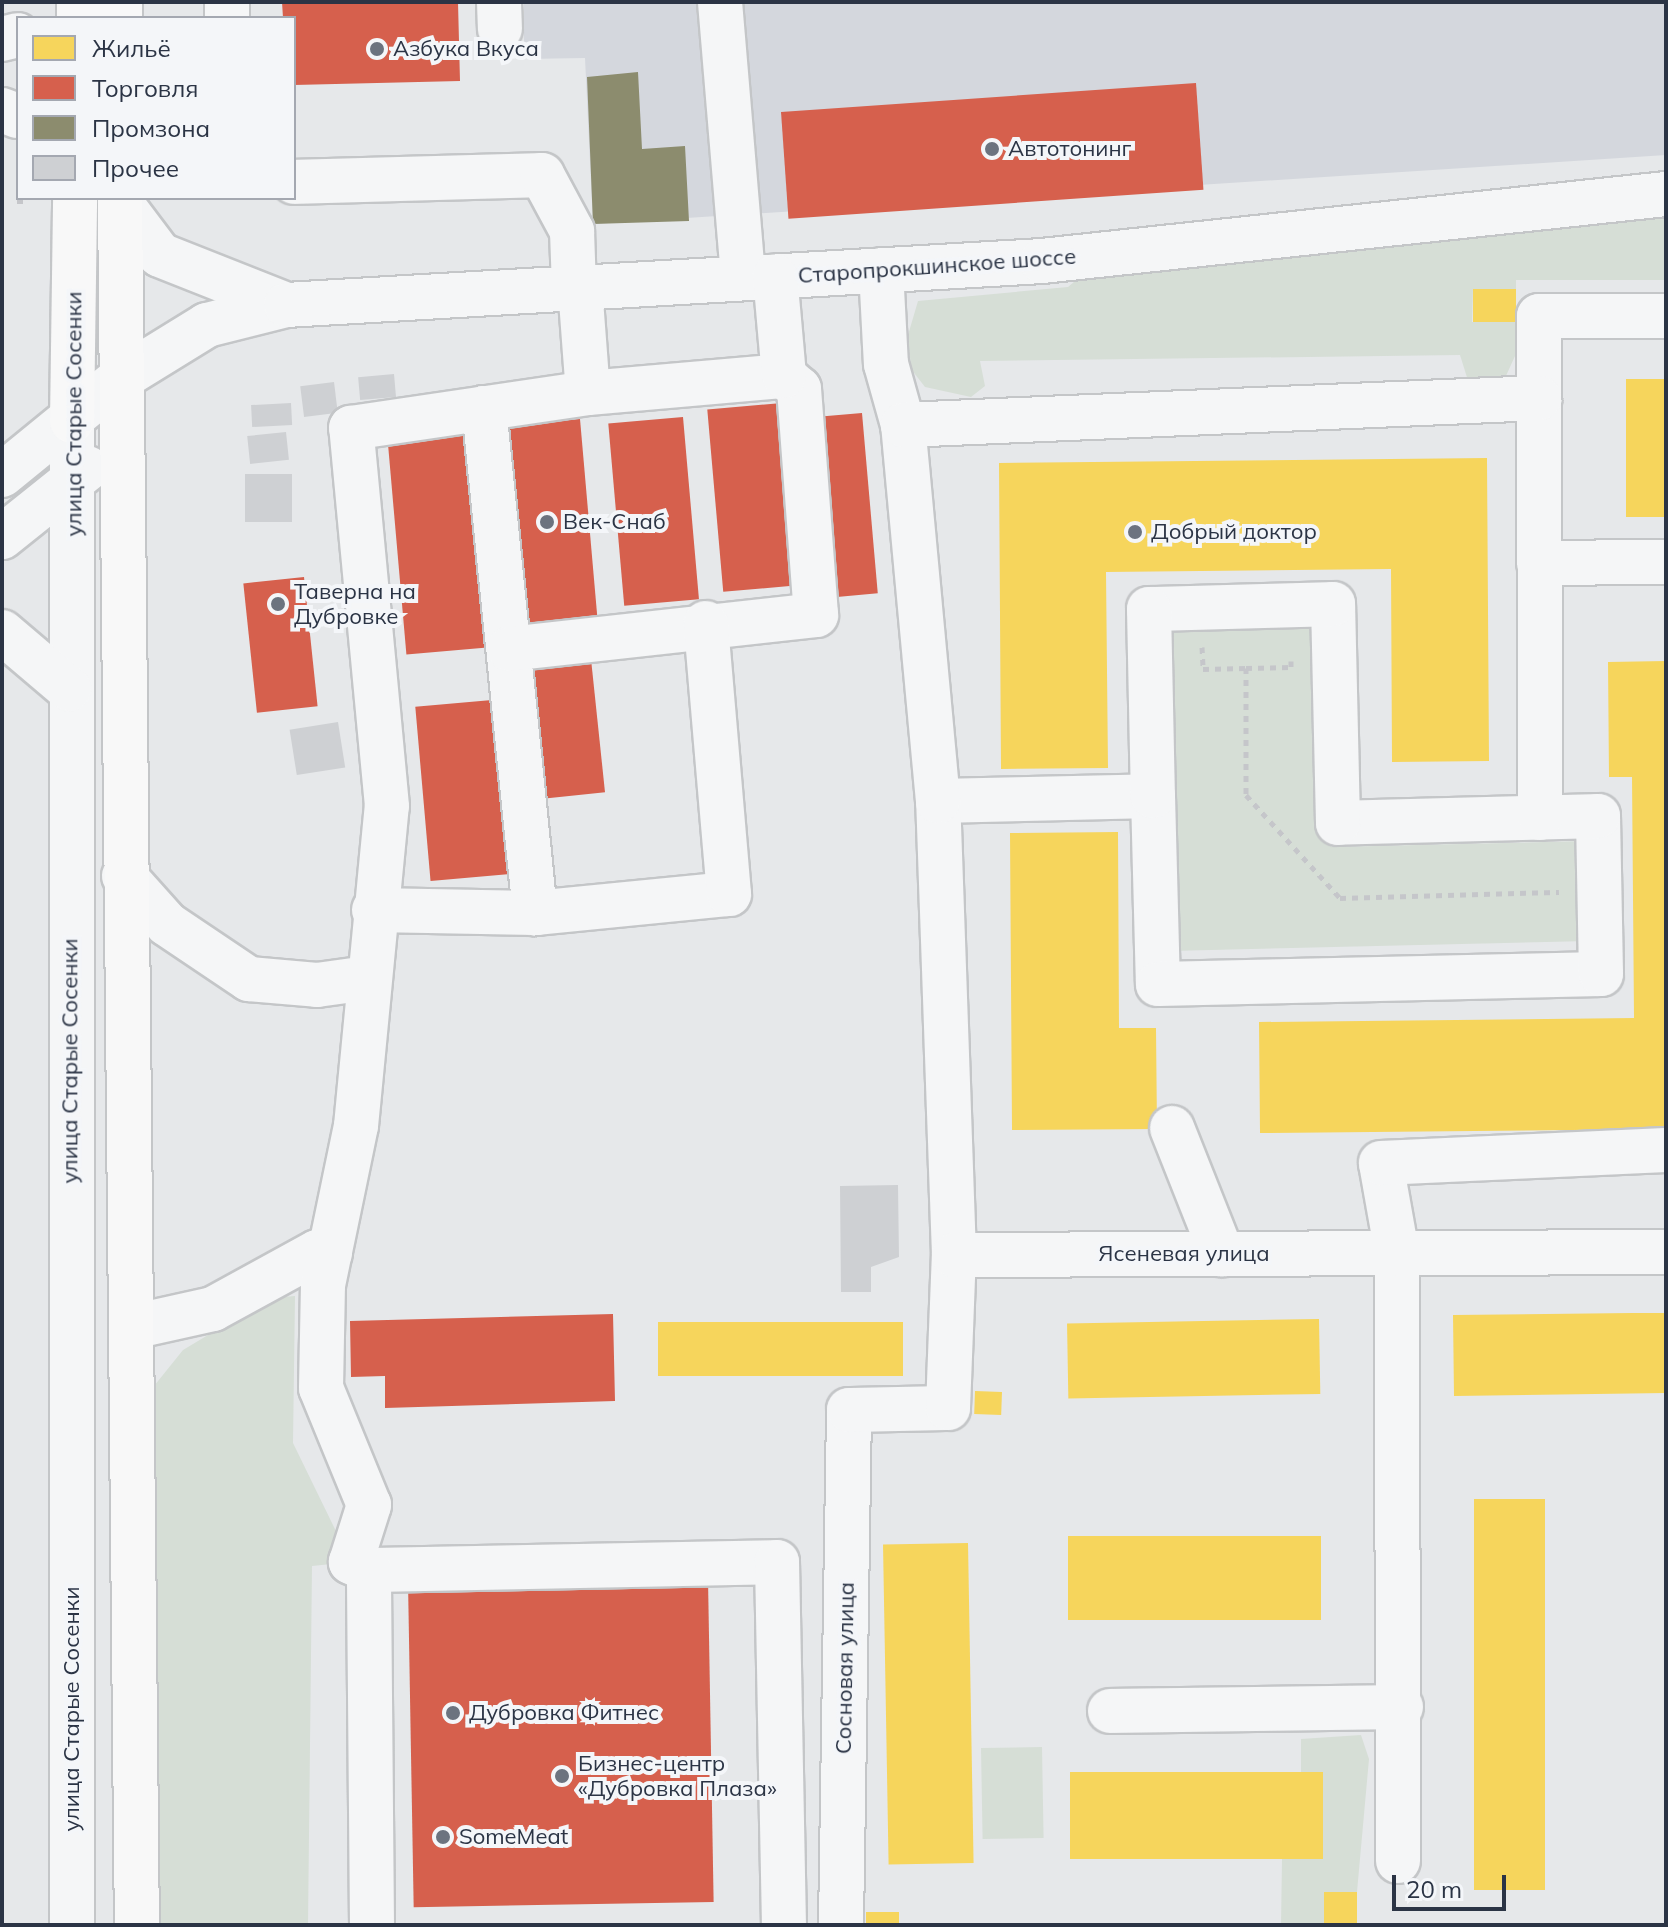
<!DOCTYPE html>
<html>
<head>
<meta charset="utf-8">
<style>
	body { margin:0 }
	#map { position:relative; width:1668px; height:1927px; overflow:hidden; background:#e6e8ea; font-family:Mulish,sans-serif }
	div>[style] { position:absolute }
	[style*='--x'] { left:calc(var(--x)*1px); top:calc(var(--y)*1px); width:calc(var(--w)*1px); rotate:calc(var(--a)*1deg) }
	.built>* { inset:0; background:#d4d7dd }
	.green>* { inset:0; background:#d6ded6; transform-origin:0 0 }
	.homes>* { inset:0; background:#f6d55c; transform-origin:0 0 }
	.shops>* { inset:0; background:#d6604d; transform-origin:0 0 }
	.industry>* { inset:0; background:#8c8c6e }
	.building>* { inset:0; background:#ced0d3; transform-origin:0 0 }
	.path>* { height:5px; margin-top:-2.5px; transform-origin:0; background:repeating-linear-gradient(90deg,#c5c6ca 0 6px,transparent 0 12px) }
	.roads { filter:drop-shadow(2px 0 #c4c6c8) drop-shadow(-2px 0 #c4c6c8) drop-shadow(0 2px #c4c6c8) drop-shadow(0 -2px #c4c6c8) }
	.minor>* { height:44px; margin:-22px; padding:0 22px; transform-origin:22px; border-radius:22px; background:#f5f6f7 }
	.major>* { height:44px; margin:-22px; padding:0 22px; transform-origin:22px; border-radius:22px; background:#f8f8f8 }
	.dots>* { width:22px; height:22px; translate:-50% -50%; box-sizing:border-box; border:4px solid #f4f6f9; border-radius:50% }
	span { translate:-50% -50%; white-space:nowrap; text-align:center; line-height:1.15; -webkit-text-stroke:8px #f4f6f9; paint-order:stroke }
	.poi-label { font-size:22px; color:#2b3445 }
	.left { translate:0 -50%; text-align:left }
	.street-label { font-size:22px; color:#2b3445 }
	.frame { position:absolute; inset:0; border:4px solid #2b3445; pointer-events:none }
	.legend { position:absolute; left:16px; top:16px; width:280px; height:184px; box-sizing:border-box; background:#f4f6f9; border:2px solid #a4a8b1; margin:0; padding:10px 14px; list-style:none; font-size:24px; color:#2b3445 }
	.legend li { display:flex; align-items:center; gap:16px; height:40px }
	.legend b { width:40px; border:2px solid #a4a8b1 }
	.scale { position:absolute; left:1392px; top:1875px; width:114px; height:36px; box-sizing:border-box; border:4px solid #2b3445; border-top:0; padding-left:10px; font-size:24px; line-height:28px; white-space:nowrap; color:#2b3445; -webkit-text-stroke:6px #f4f6f9; paint-order:stroke }
</style>
</head>
<body>
<div id="map">
	<div class="built">
		<i style="clip-path:polygon(524px 2px,1666px 2px,1666px 155px,593px 224px,585px 58px,524px 59px)"></i>
	</div>
	<div class="green">
		<i style="clip-path:polygon(1666px 214px,1666px 280px,1516px 280px,1516px 289px,1473px 289px,1472px 322px,1516px 322px,1515px 356px,1505px 378px,1470px 387px,1460px 355px,980px 361px,985px 386px,971px 397px,925px 387px,911px 369px,908px 335px,918px 301px,1068px 287px,1094px 265px)"></i>
		<i style="clip-path:polygon(1326px 627px,1331px 847px,1586px 841px,1588px 941px,1170px 951px,1163px 631px)"></i>
		<i style="clip-path:polygon(295px 1296px,293px 1443px,351px 1562px,312px 1566px,308px 1925px,153px 1925px,146px 1396px,183px 1350px,270px 1298px)"></i>
		<i style="clip-path:polygon(1361px 1735px,1369px 1759px,1357px 1892px,1324px 1892px,1324px 1925px,1281px 1925px,1282px 1859px,1323px 1858px,1323px 1773px,1301px 1772px,1301px 1739px)"></i>
		<i style="left:1042px;top:1747px;width:91px;height:61px;rotate:89deg"></i>
	</div>
	<div class="homes">
		<i style="left:1473px;top:289px;width:43px;height:33px"></i>
		<i style="left:1626px;top:379px;width:40px;height:138px"></i>
		<i style="clip-path:polygon(1487px 458px,1489px 761px,1392px 762px,1391px 569px,1106px 572px,1108px 768px,1001px 769px,999px 463px)"></i>
		<i style="clip-path:polygon(1666px 661px,1666px 1129px,1260px 1133px,1259px 1022px,1634px 1018px,1632px 777px,1609px 777px,1608px 662px)"></i>
		<i style="clip-path:polygon(1118px 832px,1119px 1028px,1156px 1028px,1157px 1129px,1012px 1130px,1010px 833px)"></i>
		<i style="clip-path:polygon(1632px 1313px,1666px 1313px,1666px 1393px,1454px 1396px,1453px 1315px)"></i>
		<i style="left:1319px;top:1319px;width:75px;height:252px;rotate:89deg"></i>
		<i style="left:903px;top:1322px;width:54px;height:245px;rotate:90deg"></i>
		<i style="left:975px;top:1391px;width:27px;height:23px;rotate:2deg"></i>
		<i style="left:1545px;top:1499px;width:391px;height:71px;rotate:90deg"></i>
		<i style="left:1321px;top:1536px;width:84px;height:253px;rotate:90deg"></i>
		<i style="left:968px;top:1543px;width:320px;height:85px;rotate:89deg"></i>
		<i style="left:1323px;top:1772px;width:87px;height:253px;rotate:90deg"></i>
		<i style="left:1324px;top:1892px;width:33px;height:33px"></i>
		<i style="left:866px;top:1912px;width:33px;height:13px"></i>
	</div>
	<div class="shops">
		<i style="clip-path:polygon(282px 2px,458px 2px,460px 81px,294px 85px,294px 18px,283px 18px)"></i>
		<i style="left:1196px;top:83px;width:107px;height:416px;rotate:86deg"></i>
		<i style="left:782px;top:403px;width:183px;height:75px;rotate:85deg"></i>
		<i style="left:862px;top:413px;width:181px;height:41px;rotate:85deg"></i>
		<i style="left:683px;top:417px;width:183px;height:75px;rotate:85deg"></i>
		<i style="left:580px;top:419px;width:199px;height:83px;rotate:85deg"></i>
		<i style="left:471px;top:429px;width:219px;height:84px;rotate:85deg"></i>
		<i style="left:304px;top:577px;width:130px;height:61px;rotate:84deg"></i>
		<i style="left:591px;top:659px;width:134px;height:77px;rotate:84deg"></i>
		<i style="left:492px;top:700px;width:175px;height:77px;rotate:85deg"></i>
		<i style="clip-path:polygon(613px 1314px,615px 1401px,385px 1408px,385px 1376px,351px 1377px,350px 1321px)"></i>
		<i style="left:708px;top:1579px;width:323px;height:300px;rotate:89deg"></i>
	</div>
	<div class="industry">
		<i style="clip-path:polygon(638px 72px,642px 149px,685px 146px,689px 221px,593px 224px,587px 77px)"></i>
	</div>
	<div class="building">
		<i style="left:394px;top:374px;width:23px;height:36px;rotate:85deg"></i>
		<i style="left:334px;top:382px;width:31px;height:34px;rotate:83deg"></i>
		<i style="left:291px;top:403px;width:22px;height:40px;rotate:87deg"></i>
		<i style="left:286px;top:432px;width:28px;height:39px;rotate:84deg"></i>
		<i style="left:292px;top:474px;width:48px;height:47px;rotate:90deg"></i>
		<i style="left:338px;top:722px;width:46px;height:49px;rotate:81deg"></i>
		<i style="clip-path:polygon(898px 1185px,899px 1257px,871px 1267px,871px 1292px,841px 1292px,840px 1186px)"></i>
	</div>
	<div class="path">
		<i style="--x:17;--y:201;--w:10;--a:0"></i>
		<i style="--x:1202;--y:647;--w:22;--a:87"></i>
		<i style="--x:1203;--y:669;--w:43;--a:-1.3"></i>
		<i style="--x:1246;--y:668;--w:127;--a:90"></i>
		<i style="--x:1246;--y:795;--w:139;--a:47.6"></i>
		<i style="--x:1340;--y:898;--w:219;--a:-1.6"></i>
		<i style="--x:1246;--y:668;--w:45;--a:-1.3"></i>
		<i style="--x:1291;--y:667;--w:6;--a:-90"></i>
	</div>
	<div class="roads">
		<div class="minor">
			<i style="--x:227;--y:2;--w:16;--a:90"></i>
			<i style="--x:499;--y:2;--w:27;--a:88"></i>
			<i style="--x:720;--y:2;--w:276;--a:85.2"></i>
			<i style="--x:2;--y:39;--w:16;--a:-14"></i>
			<i style="--x:2;--y:110;--w:17;--a:21"></i>
			<i style="--x:294;--y:182;--w:248;--a:-1.6"></i>
			<i style="--x:542;--y:175;--w:64;--a:61.8"></i>
			<i style="--x:572;--y:231;--w:56;--a:88"></i>
			<i style="--x:120;--y:202;--w:66;--a:53"></i>
			<i style="--x:160;--y:255;--w:136;--a:21.6"></i>
			<i style="--x:881;--y:270;--w:94;--a:87"></i>
			<i style="--x:886;--y:364;--w:63;--a:74.4"></i>
			<i style="--x:580;--y:287;--w:106;--a:85.7"></i>
			<i style="--x:484;--y:408;--w:508;--a:84.23"></i>
			<i style="--x:72;--y:421;--w:1504;--a:90"></i>
			<i style="--x:2;--y:475;--w:154;--a:-39.2"></i>
			<i style="--x:121;--y:378;--w:101;--a:-31.6"></i>
			<i style="--x:207;--y:325;--w:81;--a:-14.2"></i>
			<i style="--x:286;--y:305;--w:757;--a:-3.33"></i>
			<i style="--x:1042;--y:261;--w:628;--a:-6.13"></i>
			<i style="--x:2;--y:537;--w:110;--a:-38.7"></i>
			<i style="--x:1539;--y:563;--w:127;--a:-0.5"></i>
			<i style="--x:2;--y:632;--w:88;--a:40.4"></i>
			<i style="--x:509;--y:649;--w:309;--a:-6.3"></i>
			<i style="--x:816;--y:615;--w:227;--a:-94.3"></i>
			<i style="--x:799;--y:389;--w:20;--a:-139"></i>
			<i style="--x:938;--y:801;--w:215;--a:-1.3"></i>
			<i style="--x:1153;--y:796;--w:188;--a:88.5"></i>
			<i style="--x:1158;--y:984;--w:443;--a:-1.3"></i>
			<i style="--x:1601;--y:974;--w:158;--a:-91.1"></i>
			<i style="--x:1598;--y:816;--w:260;--a:178.5"></i>
			<i style="--x:1338;--y:823;--w:219;--a:-91.3"></i>
			<i style="--x:1333;--y:604;--w:184;--a:178.4"></i>
			<i style="--x:1149;--y:609;--w:187;--a:88.8"></i>
			<i style="--x:1540;--y:818;--w:502;--a:-90.11"></i>
			<i style="--x:1539;--y:316;--w:127;--a:0"></i>
			<i style="--x:124;--y:876;--w:64;--a:48.1"></i>
			<i style="--x:167;--y:924;--w:99;--a:33.9"></i>
			<i style="--x:249;--y:979;--w:68;--a:5"></i>
			<i style="--x:317;--y:985;--w:51;--a:-7.8"></i>
			<i style="--x:374;--y:910;--w:161;--a:1.1"></i>
			<i style="--x:535;--y:913;--w:195;--a:-5.6"></i>
			<i style="--x:729;--y:894;--w:272;--a:-94.9"></i>
			<i style="--x:1172;--y:1128;--w:136;--a:68.4"></i>
			<i style="--x:954;--y:1255;--w:454;--a:-92"></i>
			<i style="--x:938;--y:801;--w:378;--a:-95.3"></i>
			<i style="--x:903;--y:425;--w:637;--a:-2.43"></i>
			<i style="--x:132;--y:1327;--w:83;--a:-12.5"></i>
			<i style="--x:213;--y:1309;--w:119;--a:-28.7"></i>
			<i style="--x:317;--y:1252;--w:13;--a:4"></i>
			<i style="--x:369;--y:1570;--w:408;--a:-1.1"></i>
			<i style="--x:777;--y:1562;--w:363;--a:88.9"></i>
			<i style="--x:1110;--y:1711;--w:291;--a:-0.8"></i>
			<i style="--x:1398;--y:1861;--w:608;--a:-90.09"></i>
			<i style="--x:1397;--y:1253;--w:91;--a:-100.1"></i>
			<i style="--x:1381;--y:1163;--w:285;--a:-2.6"></i>
			<i style="--x:372;--y:1925;--w:355;--a:-90.5"></i>
			<i style="--x:369;--y:1570;--w:20;--a:-156"></i>
			<i style="--x:351;--y:1562;--w:60;--a:-72.5"></i>
			<i style="--x:369;--y:1505;--w:126;--a:-112.3"></i>
			<i style="--x:321;--y:1388;--w:103;--a:-88.9"></i>
			<i style="--x:323;--y:1285;--w:162;--a:-78.3"></i>
			<i style="--x:356;--y:1126;--w:321;--a:-84.5"></i>
			<i style="--x:387;--y:806;--w:380;--a:-95.4"></i>
			<i style="--x:351;--y:428;--w:240;--a:-8.4"></i>
			<i style="--x:588;--y:393;--w:197;--a:-5"></i>
			<i style="--x:784;--y:376;--w:100;--a:-95.1"></i>
			<i style="--x:841;--y:1925;--w:515;--a:-89.11"></i>
			<i style="--x:849;--y:1410;--w:99;--a:-1.2"></i>
			<i style="--x:948;--y:1408;--w:153;--a:-87.8"></i>
			<i style="--x:954;--y:1255;--w:712;--a:-0.24"></i>
		</div>
		<div class="major">
			<i style="--x:120;--y:2;--w:16;--a:90"></i>
			<i style="--x:79;--y:18;--w:16;--a:-90"></i>
			<i style="--x:120;--y:198;--w:1727;--a:89.44"></i>
			<i style="--x:72;--y:421;--w:223;--a:-89.2"></i>
		</div>
	</div>
	<div class="dots">
		<i style="left:377px;top:49px;background:#6c737f"></i>
		<i style="left:992px;top:149px;background:#6c737f"></i>
		<i style="left:547px;top:522px;background:#6c737f"></i>
		<i style="left:1135px;top:532px;background:#6c737f"></i>
		<i style="left:278px;top:604px;background:#6c737f"></i>
		<i style="left:453px;top:1713px;background:#6c737f"></i>
		<i style="left:562px;top:1776px;background:#6c737f"></i>
		<i style="left:443px;top:1837px;background:#6c737f"></i>
	</div>
	<div class="poi-label">
		<span class="left" style="left:393px;top:49px">Азбука Вкуса</span>
		<span class="left" style="left:1008px;top:149px">Автотонинг</span>
		<span class="left" style="left:563px;top:522px">Век-Снаб</span>
		<span class="left" style="left:1151px;top:532px">Добрый доктор</span>
		<span class="left" style="left:294px;top:604px">Таверна на<br>Дубровке</span>
		<span class="left" style="left:469px;top:1713px">Дубровка Фитнес</span>
		<span class="left" style="left:578px;top:1776px">Бизнес-центр<br>«Дубровка Плаза»</span>
		<span class="left" style="left:459px;top:1837px">SomeMeat</span>
	</div>
	<div class="street-label">
		<span style="left:937px;top:266px;rotate:-4deg">Старопрокшинское шоссе</span>
		<span style="left:74px;top:414px;rotate:-90deg">улица Старые Сосенки</span>
		<span style="left:70px;top:1061px;rotate:-90deg">улица Старые Сосенки</span>
		<span style="left:1184px;top:1254px">Ясеневая улица</span>
		<span style="left:845px;top:1668px;rotate:-89deg">Сосновая улица</span>
		<span style="left:72px;top:1709px;rotate:-90deg">улица Старые Сосенки</span>
	</div>
	<div class="frame"></div>
	<ul class="legend">
	<li><b style="height:22px;background:#f6d55c"></b>Жильё</li>
	<li><b style="height:22px;background:#d6604d"></b>Торговля</li>
	<li><b style="height:22px;background:#8c8c6e"></b>Промзона</li>
	<li><b style="height:22px;background:#ced0d3"></b>Прочее</li>
	</ul>
	<div class="scale">20 m</div>
</div>
</body>
</html>
